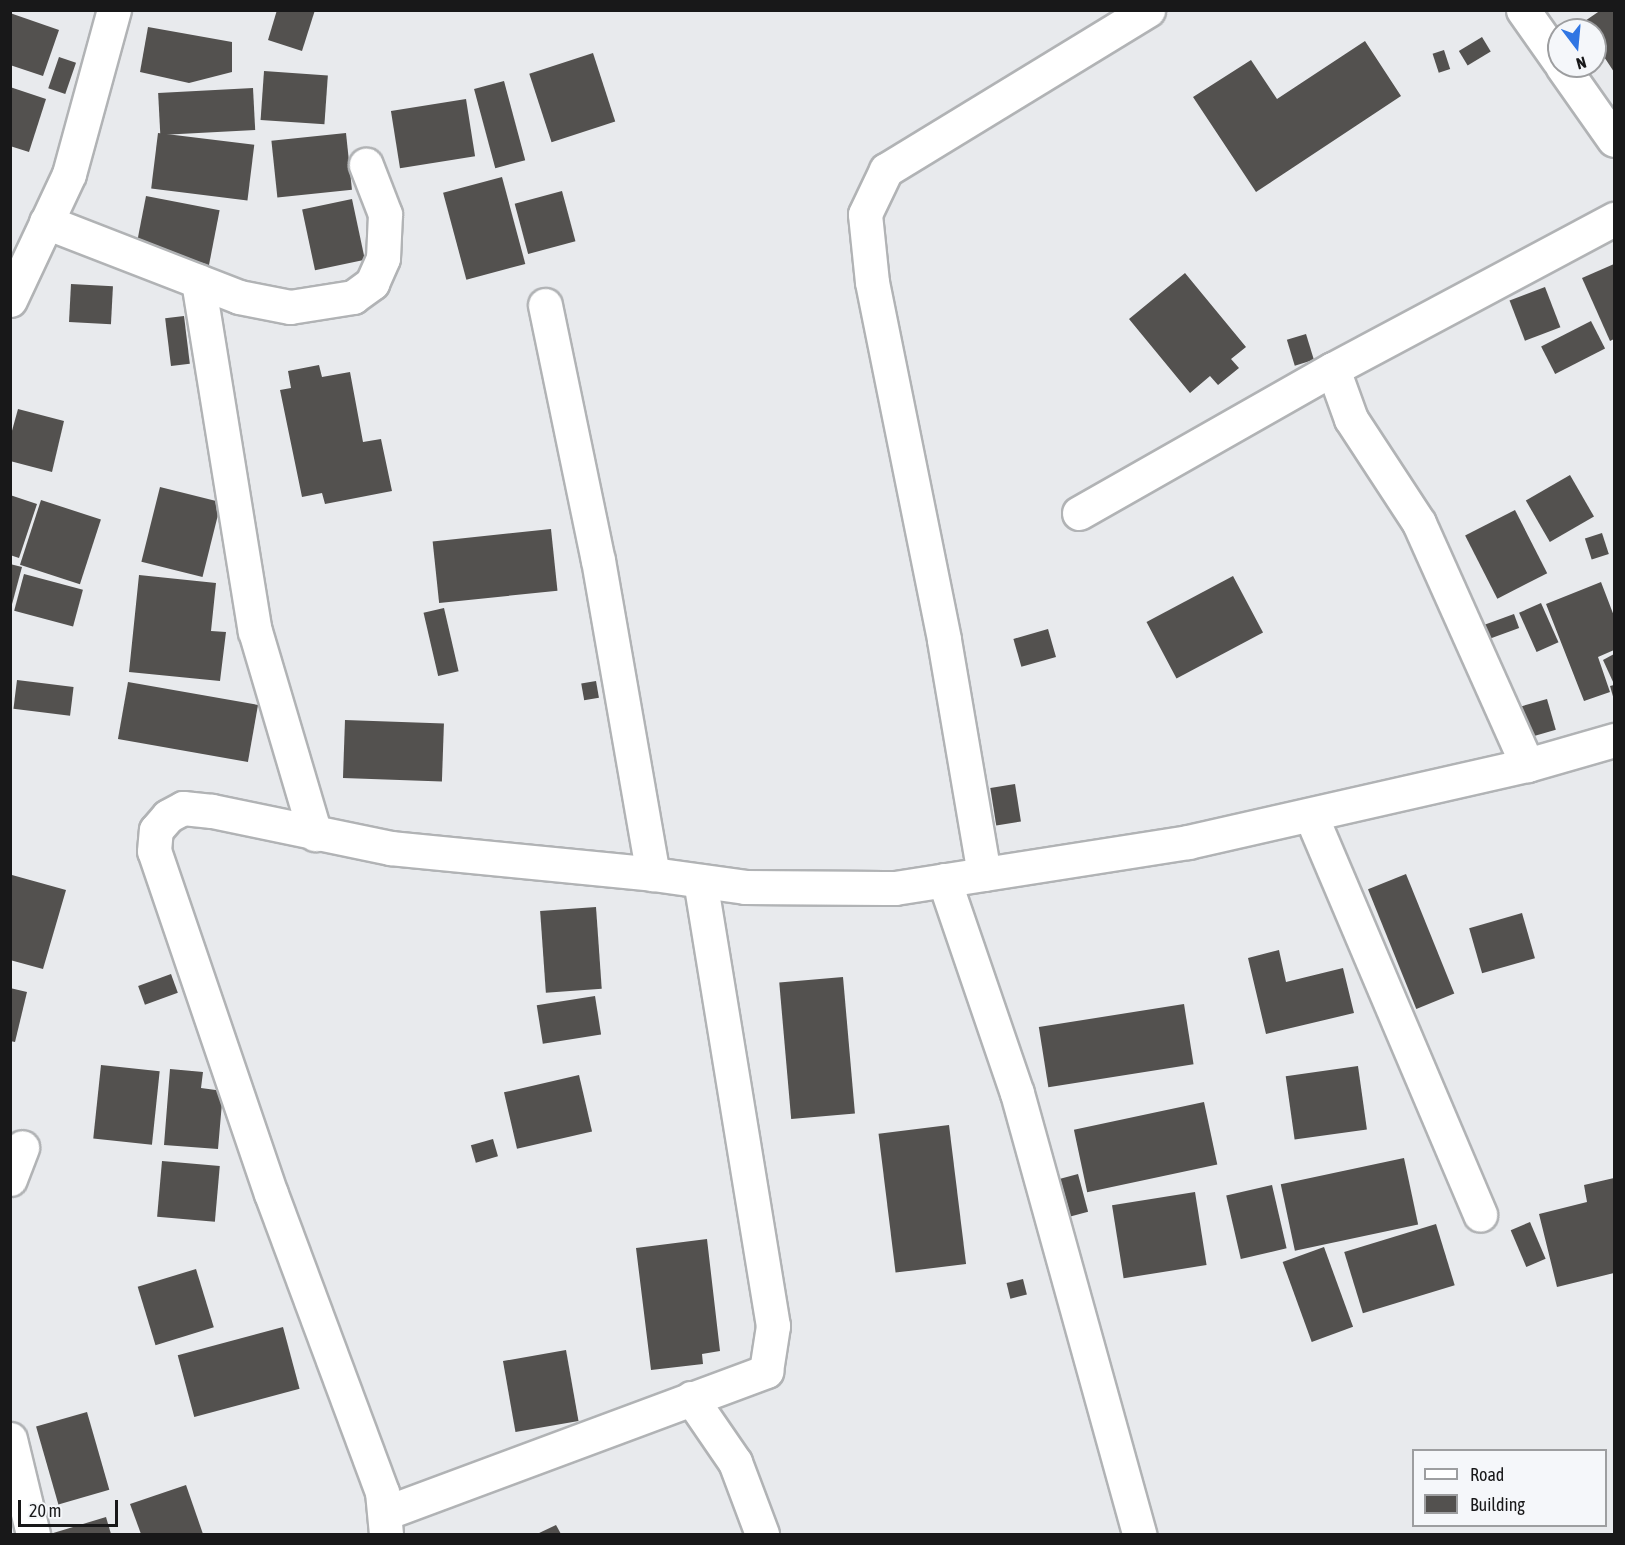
<!DOCTYPE html>
<html>
<head>
<meta charset="utf-8">
<style>
	body { margin:0 }
	#map { position:relative; width:1625px; height:1545px; overflow:hidden; background:#e8eaed; font-family:"Asap Condensed",sans-serif }
	div>[style] { position:absolute }
	[style*='--x'] { left:calc(var(--x)*1px); top:calc(var(--y)*1px); width:calc(var(--w)*1px); rotate:calc(var(--a)*1deg) }
	.building>* { inset:0; background:#53514f; transform-origin:0 0 }
	.roads { filter:drop-shadow(2px 0 #b1b3b5) drop-shadow(-2px 0 #b1b3b5) drop-shadow(0 2px #b1b3b5) drop-shadow(0 -2px #b1b3b5) }
	.street>* { height:33px; margin:-16.5px; padding:0 16.5px; transform-origin:16.5px; border-radius:16.5px; background:#fff }
	span { translate:-50% -50%; white-space:nowrap; text-align:center; line-height:1.15; -webkit-text-stroke:6px #f5f7fa; paint-order:stroke }
	.frame { position:absolute; inset:0; border:12px solid #181819; pointer-events:none }
	.legend { position:absolute; left:1412px; top:1449px; width:195px; height:78px; box-sizing:border-box; background:#f5f7fa; border:2px solid #9d9ea0; margin:0; padding:8px 10px; list-style:none; font-size:18px; color:#181819 }
	.legend li { display:flex; align-items:center; gap:12px; height:30px }
	.legend b { width:30px; border:2px solid #9d9ea0 }
	.north { position:absolute; left:1547px; top:18px; width:60px; height:60px; box-sizing:border-box; background:#f5f7fa; border:2px solid #9d9ea0; border-radius:50%; rotate:164deg; font-size:16px; font-weight:700; line-height:24px; text-align:center; color:#181819 }
	.north::after { content:''; display:block; margin:auto; width:21px; height:27px; background:#3176e3; clip-path:polygon(50% 0,100% 100%,50% 72%,0 100%) }
	.scale { position:absolute; left:18px; top:1500px; width:100px; height:27px; box-sizing:border-box; border:3px solid #181819; border-top:0; padding-left:8px; font-size:18px; line-height:21px; white-space:nowrap; color:#181819; -webkit-text-stroke:4px #f5f7fa; paint-order:stroke }
</style>
</head>
<body>
<div id="map">
	<div class="building">
		<i style="clip-path:polygon(277px 10px,315px 10px,302px 51px,268px 40px)"></i>
		<i style="clip-path:polygon(1601px 10px,1614px 10px,1614px 72px,1595px 43px,1595px 30px,1587px 30px,1582px 23px)"></i>
		<i style="clip-path:polygon(10px 13px,59px 30px,43px 76px,10px 65px)"></i>
		<i style="clip-path:polygon(148px 27px,232px 42px,232px 72px,189px 83px,140px 72px)"></i>
		<i style="left:1482px;top:37px;width:17px;height:27px;rotate:59deg"></i>
		<i style="clip-path:polygon(1365px 41px,1401px 96px,1256px 192px,1193px 97px,1251px 60px,1277px 99px)"></i>
		<i style="left:1444px;top:50px;width:20px;height:12px;rotate:72deg"></i>
		<i style="left:593px;top:53px;width:72px;height:67px;rotate:72deg"></i>
		<i style="left:59px;top:57px;width:18px;height:33px;rotate:19deg"></i>
		<i style="left:264px;top:71px;width:64px;height:49px;rotate:4deg"></i>
		<i style="left:504px;top:81px;width:82px;height:31px;rotate:75deg"></i>
		<i style="clip-path:polygon(10px 87px,46px 99px,29px 152px,10px 146px)"></i>
		<i style="left:253px;top:88px;width:42px;height:95px;rotate:87deg"></i>
		<i style="left:466px;top:99px;width:58px;height:76px;rotate:81deg"></i>
		<i style="left:158px;top:133px;width:97px;height:56px;rotate:7deg"></i>
		<i style="left:346px;top:133px;width:57px;height:75px;rotate:84deg"></i>
		<i style="left:502px;top:177px;width:90px;height:61px;rotate:75deg"></i>
		<i style="left:562px;top:191px;width:52px;height:49px;rotate:75deg"></i>
		<i style="left:146px;top:196px;width:75px;height:58px;rotate:11deg"></i>
		<i style="left:352px;top:199px;width:62px;height:51px;rotate:78deg"></i>
		<i style="clip-path:polygon(1614px 264px,1614px 339px,1610px 341px,1582px 278px)"></i>
		<i style="clip-path:polygon(1185px 273px,1246px 347px,1231px 359px,1239px 368px,1218px 385px,1210px 376px,1190px 393px,1129px 319px)"></i>
		<i style="left:71px;top:284px;width:42px;height:38px;rotate:3deg"></i>
		<i style="left:1545px;top:287px;width:43px;height:38px;rotate:69deg"></i>
		<i style="left:184px;top:316px;width:48px;height:19px;rotate:83deg"></i>
		<i style="left:1591px;top:321px;width:31px;height:56px;rotate:63deg"></i>
		<i style="left:1306px;top:334px;width:27px;height:20px;rotate:73deg"></i>
		<i style="clip-path:polygon(319px 365px,322px 377px,350px 372px,363px 442px,381px 439px,392px 491px,325px 504px,322px 493px,302px 497px,280px 390px,291px 388px,288px 371px)"></i>
		<i style="clip-path:polygon(18px 409px,64px 421px,52px 472px,10px 461px,10px 438px)"></i>
		<i style="left:1570px;top:475px;width:48px;height:51px;rotate:60deg"></i>
		<i style="left:160px;top:487px;width:63px;height:77px;rotate:14deg"></i>
		<i style="clip-path:polygon(10px 495px,37px 504px,19px 558px,10px 555px)"></i>
		<i style="left:41px;top:500px;width:63px;height:68px;rotate:18deg"></i>
		<i style="left:1515px;top:510px;width:71px;height:56px;rotate:63deg"></i>
		<i style="left:551px;top:529px;width:62px;height:119px;rotate:84deg"></i>
		<i style="left:1602px;top:533px;width:22px;height:18px;rotate:72deg"></i>
		<i style="clip-path:polygon(10px 564px,22px 567px,11px 608px,10px 608px)"></i>
		<i style="left:24px;top:574px;width:61px;height:38px;rotate:15deg"></i>
		<i style="clip-path:polygon(139px 575px,216px 583px,211px 631px,226px 632px,220px 681px,129px 672px)"></i>
		<i style="left:1233px;top:576px;width:64px;height:98px;rotate:62deg"></i>
		<i style="clip-path:polygon(1601px 582px,1614px 616px,1614px 650px,1598px 657px,1610px 692px,1584px 701px,1546px 604px)"></i>
		<i style="left:1541px;top:603px;width:43px;height:24px;rotate:66deg"></i>
		<i style="left:444px;top:608px;width:65px;height:21px;rotate:77deg"></i>
		<i style="left:1514px;top:614px;width:15px;height:35px;rotate:70deg"></i>
		<i style="left:1048px;top:629px;width:29px;height:36px;rotate:74deg"></i>
		<i style="clip-path:polygon(1614px 654px,1614px 684px,1603px 660px)"></i>
		<i style="left:17px;top:680px;width:57px;height:29px;rotate:7deg"></i>
		<i style="left:596px;top:681px;width:17px;height:15px;rotate:80deg"></i>
		<i style="left:128px;top:682px;width:132px;height:58px;rotate:10deg"></i>
		<i style="clip-path:polygon(1614px 685px,1614px 700px,1610px 686px)"></i>
		<i style="left:1547px;top:699px;width:32px;height:27px;rotate:74deg"></i>
		<i style="left:345px;top:720px;width:99px;height:58px;rotate:2deg"></i>
		<i style="left:1015px;top:784px;width:38px;height:25px;rotate:81deg"></i>
		<i style="left:1406px;top:874px;width:129px;height:41px;rotate:68deg"></i>
		<i style="clip-path:polygon(12px 875px,66px 890px,43px 969px,10px 960px)"></i>
		<i style="left:596px;top:907px;width:82px;height:56px;rotate:86deg"></i>
		<i style="left:1522px;top:913px;width:47px;height:55px;rotate:74deg"></i>
		<i style="clip-path:polygon(1279px 950px,1286px 982px,1343px 968px,1354px 1013px,1266px 1034px,1248px 958px)"></i>
		<i style="left:171px;top:974px;width:20px;height:35px;rotate:70deg"></i>
		<i style="left:843px;top:977px;width:137px;height:64px;rotate:85deg"></i>
		<i style="clip-path:polygon(10px 988px,27px 992px,15px 1042px,10px 1041px)"></i>
		<i style="left:595px;top:996px;width:39px;height:59px;rotate:81deg"></i>
		<i style="left:1184px;top:1004px;width:61px;height:147px;rotate:81deg"></i>
		<i style="left:101px;top:1065px;width:59px;height:74px;rotate:6deg"></i>
		<i style="left:1358px;top:1066px;width:64px;height:73px;rotate:82deg"></i>
		<i style="clip-path:polygon(170px 1069px,203px 1072px,201px 1088px,223px 1091px,218px 1149px,164px 1145px)"></i>
		<i style="left:579px;top:1075px;width:58px;height:77px;rotate:77deg"></i>
		<i style="left:1204px;top:1102px;width:64px;height:133px;rotate:78deg"></i>
		<i style="left:949px;top:1125px;width:140px;height:71px;rotate:83deg"></i>
		<i style="left:493px;top:1139px;width:18px;height:23px;rotate:74deg"></i>
		<i style="left:1404px;top:1158px;width:68px;height:126px;rotate:78deg"></i>
		<i style="left:162px;top:1161px;width:58px;height:56px;rotate:5deg"></i>
		<i style="left:1078px;top:1174px;width:39px;height:27px;rotate:75deg"></i>
		<i style="clip-path:polygon(1614px 1178px,1614px 1273px,1557px 1287px,1539px 1214px,1587px 1202px,1584px 1185px)"></i>
		<i style="left:1272px;top:1185px;width:65px;height:47px;rotate:77deg"></i>
		<i style="left:1195px;top:1192px;width:74px;height:84px;rotate:81deg"></i>
		<i style="left:1530px;top:1222px;width:40px;height:21px;rotate:67deg"></i>
		<i style="left:1436px;top:1224px;width:64px;height:96px;rotate:73deg"></i>
		<i style="clip-path:polygon(707px 1239px,720px 1351px,702px 1354px,703px 1364px,651px 1370px,636px 1248px)"></i>
		<i style="left:1324px;top:1247px;width:85px;height:44px;rotate:70deg"></i>
		<i style="left:196px;top:1269px;width:61px;height:61px;rotate:73deg"></i>
		<i style="left:1023px;top:1279px;width:16px;height:17px;rotate:76deg"></i>
		<i style="left:283px;top:1327px;width:64px;height:109px;rotate:75deg"></i>
		<i style="left:566px;top:1350px;width:72px;height:64px;rotate:80deg"></i>
		<i style="left:87px;top:1412px;width:81px;height:53px;rotate:74deg"></i>
		<i style="clip-path:polygon(186px 1485px,203px 1534px,141px 1534px,130px 1504px)"></i>
		<i style="clip-path:polygon(106px 1517px,111px 1534px,50px 1534px)"></i>
		<i style="clip-path:polygon(556px 1525px,561px 1534px,537px 1534px)"></i>
	</div>
	<div class="roads">
		<div class="street">
			<i style="--x:1523;--y:10;--w:62;--a:54.8"></i>
			<i style="--x:1562;--y:66;--w:90;--a:54.9"></i>
			<i style="--x:46;--y:222;--w:207;--a:21.2"></i>
			<i style="--x:239;--y:297;--w:52;--a:11.1"></i>
			<i style="--x:290;--y:307;--w:64;--a:-9"></i>
			<i style="--x:353;--y:297;--w:24;--a:-36"></i>
			<i style="--x:372;--y:283;--w:27;--a:-66"></i>
			<i style="--x:383;--y:258;--w:44;--a:-87.4"></i>
			<i style="--x:385;--y:214;--w:53;--a:-111.2"></i>
			<i style="--x:198;--y:281;--w:355;--a:80.8"></i>
			<i style="--x:255;--y:631;--w:212;--a:73.5"></i>
			<i style="--x:10;--y:300;--w:139;--a:-64.9"></i>
			<i style="--x:69;--y:174;--w:170;--a:-74.7"></i>
			<i style="--x:545;--y:305;--w:260;--a:78.3"></i>
			<i style="--x:598;--y:560;--w:319;--a:80.1"></i>
			<i style="--x:1333;--y:369;--w:53;--a:70.2"></i>
			<i style="--x:1351;--y:419;--w:124;--a:56.8"></i>
			<i style="--x:1419;--y:523;--w:265;--a:65.9"></i>
			<i style="--x:1079;--y:513;--w:292;--a:-29.6"></i>
			<i style="--x:1333;--y:369;--w:319;--a:-28.1"></i>
			<i style="--x:1311;--y:816;--w:433;--a:67"></i>
			<i style="--x:984;--y:874;--w:238;--a:-99.7"></i>
			<i style="--x:944;--y:639;--w:364;--a:-101.4"></i>
			<i style="--x:872;--y:282;--w:68;--a:-95.9"></i>
			<i style="--x:865;--y:214;--w:49;--a:-64.5"></i>
			<i style="--x:886;--y:170;--w:307;--a:-31.4"></i>
			<i style="--x:944;--y:880;--w:225;--a:71.1"></i>
			<i style="--x:1017;--y:1093;--w:458;--a:74.5"></i>
			<i style="--x:10;--y:1179;--w:34;--a:-69"></i>
			<i style="--x:691;--y:1398;--w:78;--a:55.5"></i>
			<i style="--x:735;--y:1462;--w:77;--a:69.4"></i>
			<i style="--x:10;--y:1439;--w:98;--a:76.4"></i>
			<i style="--x:385;--y:1513;--w:407;--a:-20.4"></i>
			<i style="--x:766;--y:1371;--w:46;--a:-81.2"></i>
			<i style="--x:773;--y:1326;--w:451;--a:-99.3"></i>
			<i style="--x:386;--y:1534;--w:42;--a:-95.4"></i>
			<i style="--x:382;--y:1492;--w:318;--a:-110.4"></i>
			<i style="--x:271;--y:1194;--w:362;--a:-108.8"></i>
			<i style="--x:154;--y:851;--w:21;--a:-85"></i>
			<i style="--x:156;--y:830;--w:18;--a:-49"></i>
			<i style="--x:168;--y:816;--w:17;--a:-28"></i>
			<i style="--x:183;--y:808;--w:29;--a:6"></i>
			<i style="--x:212;--y:811;--w:182;--a:11.7"></i>
			<i style="--x:390;--y:848;--w:264;--a:5.6"></i>
			<i style="--x:653;--y:874;--w:93;--a:8"></i>
			<i style="--x:745;--y:887;--w:150;--a:0.4"></i>
			<i style="--x:895;--y:888;--w:297;--a:-8.9"></i>
			<i style="--x:1188;--y:842;--w:348;--a:-12.8"></i>
			<i style="--x:1527;--y:765;--w:91;--a:-16"></i>
		</div>
	</div>
	<div class="frame"></div>
	<ul class="legend">
	<li><b style="height:8px;background:#fff"></b>Road</li>
	<li><b style="height:16px;background:#53514f"></b>Building</li>
	</ul>
	<div class="north">N</div>
	<div class="scale">20 m</div>
</div>
</body>
</html>
